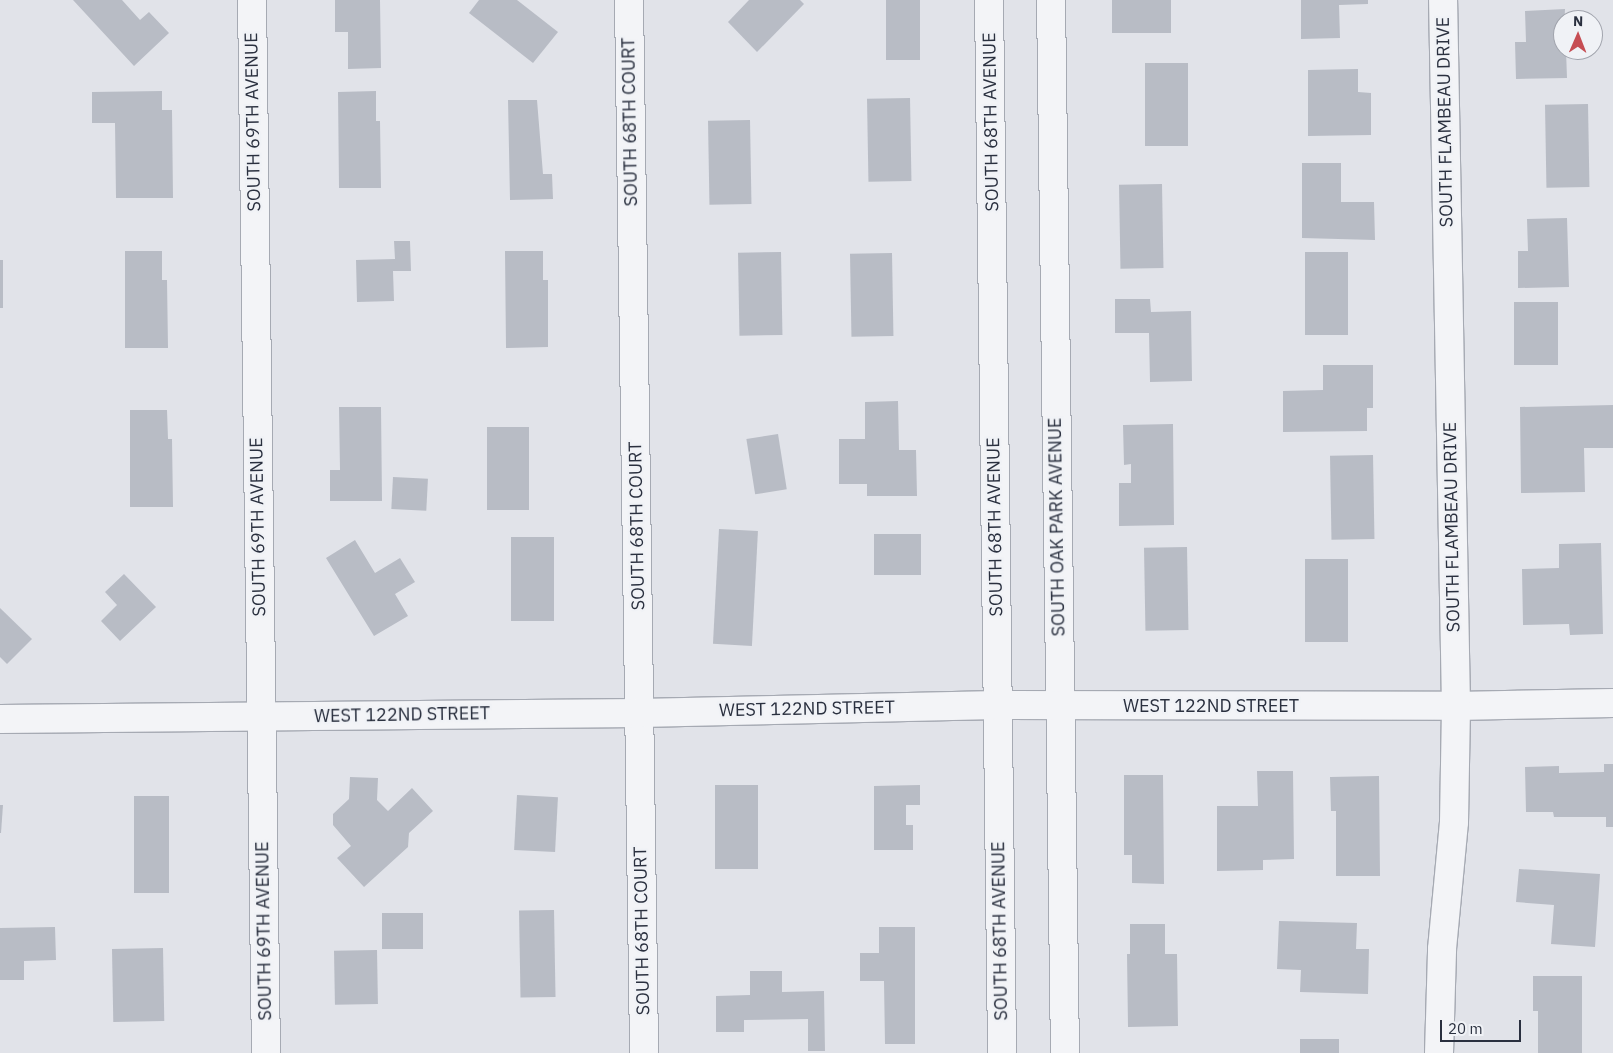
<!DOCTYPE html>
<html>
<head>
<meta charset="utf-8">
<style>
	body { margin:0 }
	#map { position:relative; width:1613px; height:1053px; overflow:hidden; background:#e1e3e9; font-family:"IBM Plex Sans",sans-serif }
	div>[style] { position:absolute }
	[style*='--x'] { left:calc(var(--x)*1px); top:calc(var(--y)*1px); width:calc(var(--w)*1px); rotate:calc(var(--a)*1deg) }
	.building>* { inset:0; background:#b8bcc5; transform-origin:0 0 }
	.roads { filter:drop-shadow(1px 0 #a6aab3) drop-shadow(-1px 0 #a6aab3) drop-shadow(0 1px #a6aab3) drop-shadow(0 -1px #a6aab3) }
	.minor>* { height:28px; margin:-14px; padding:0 14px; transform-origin:14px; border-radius:14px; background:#f3f4f7 }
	span { translate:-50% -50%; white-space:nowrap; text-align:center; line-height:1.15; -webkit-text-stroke:4.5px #f0f2f6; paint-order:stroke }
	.street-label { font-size:18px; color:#2a303f }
	.north { position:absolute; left:1553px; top:10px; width:50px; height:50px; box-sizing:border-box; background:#f0f2f6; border:1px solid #a1a4ad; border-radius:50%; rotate:1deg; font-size:14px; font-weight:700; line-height:20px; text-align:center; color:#2a303f }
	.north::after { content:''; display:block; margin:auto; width:18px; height:22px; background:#c64d53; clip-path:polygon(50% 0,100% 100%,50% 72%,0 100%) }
	.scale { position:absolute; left:1440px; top:1020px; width:81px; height:22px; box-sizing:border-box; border:2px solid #2a303f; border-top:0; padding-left:6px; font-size:15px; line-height:18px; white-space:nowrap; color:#2a303f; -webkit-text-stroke:4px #f0f2f6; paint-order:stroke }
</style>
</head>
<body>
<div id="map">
	<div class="building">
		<i style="clip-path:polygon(73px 0,122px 0,140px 20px,149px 12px,169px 33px,134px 66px)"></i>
		<i style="clip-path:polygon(335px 0,380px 0,381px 68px,348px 69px,348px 32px,335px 32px)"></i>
		<i style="clip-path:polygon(479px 0,517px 0,558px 32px,533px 63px,469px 13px)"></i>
		<i style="clip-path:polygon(749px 0,800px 0,804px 4px,757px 52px,728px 22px)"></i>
		<i style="left:886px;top:0;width:34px;height:60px"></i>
		<i style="left:1112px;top:0;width:59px;height:33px"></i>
		<i style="clip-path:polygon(1301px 0,1368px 0,1368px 4px,1339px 5px,1340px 38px,1301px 39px)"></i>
		<i style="clip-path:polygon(1565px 9px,1563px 50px,1566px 50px,1567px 78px,1516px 79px,1515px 42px,1526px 42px,1525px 11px)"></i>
		<i style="left:1145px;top:63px;width:43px;height:83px"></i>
		<i style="clip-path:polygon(1358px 69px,1358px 92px,1371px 93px,1371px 135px,1308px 136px,1308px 70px)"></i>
		<i style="clip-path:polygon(162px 91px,162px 110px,172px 110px,173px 198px,116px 198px,115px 123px,92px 123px,92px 92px)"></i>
		<i style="clip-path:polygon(376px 91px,376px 121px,380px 121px,381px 188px,339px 188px,338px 92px)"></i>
		<i style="left:910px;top:98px;width:83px;height:43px;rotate:89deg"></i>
		<i style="clip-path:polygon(508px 100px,537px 100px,543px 174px,552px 174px,553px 199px,510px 200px)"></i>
		<i style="left:1588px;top:104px;width:83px;height:43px;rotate:89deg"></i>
		<i style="left:750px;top:120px;width:84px;height:42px;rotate:89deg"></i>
		<i style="clip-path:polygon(1302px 163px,1341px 163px,1341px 202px,1374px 202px,1375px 240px,1302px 238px)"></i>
		<i style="left:1162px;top:184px;width:84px;height:43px;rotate:89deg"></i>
		<i style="clip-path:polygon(1567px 218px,1569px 287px,1518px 288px,1518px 251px,1528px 251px,1527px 219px)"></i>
		<i style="clip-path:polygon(394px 241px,410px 241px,411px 271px,393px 271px,394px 301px,357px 302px,356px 260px,395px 259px)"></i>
		<i style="clip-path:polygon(125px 251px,162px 251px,162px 280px,167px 280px,168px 348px,125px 348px)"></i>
		<i style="clip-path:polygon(505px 251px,543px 251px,543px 280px,548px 280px,548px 347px,506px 348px)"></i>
		<i style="left:781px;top:252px;width:83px;height:43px;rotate:89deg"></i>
		<i style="left:1305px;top:252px;width:43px;height:83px"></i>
		<i style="left:892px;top:253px;width:83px;height:42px;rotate:89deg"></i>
		<i style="left:0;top:260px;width:3px;height:48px"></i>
		<i style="clip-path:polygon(1115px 299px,1150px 299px,1151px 312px,1191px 311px,1192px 381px,1150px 382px,1149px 333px,1115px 333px)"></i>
		<i style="left:1514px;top:302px;width:44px;height:63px"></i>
		<i style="clip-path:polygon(1323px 365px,1373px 365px,1373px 408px,1367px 408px,1367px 431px,1283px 432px,1283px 391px,1323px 390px)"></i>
		<i style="clip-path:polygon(898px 401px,899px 450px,916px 450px,917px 496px,867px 496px,867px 484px,839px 484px,839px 439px,865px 439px,865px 402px)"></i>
		<i style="clip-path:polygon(1613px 405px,1613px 448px,1584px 448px,1585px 492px,1521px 493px,1520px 407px)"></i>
		<i style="clip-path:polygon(339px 407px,381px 407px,382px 501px,330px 501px,330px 470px,340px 470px)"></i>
		<i style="clip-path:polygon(130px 410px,167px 410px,168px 439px,172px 439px,173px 507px,130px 507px)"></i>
		<i style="clip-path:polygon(1173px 424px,1174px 525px,1119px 526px,1119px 483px,1131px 483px,1131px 464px,1124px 465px,1123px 425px)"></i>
		<i style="left:487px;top:427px;width:42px;height:83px"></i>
		<i style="left:778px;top:434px;width:56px;height:32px;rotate:81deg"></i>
		<i style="left:1373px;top:455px;width:84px;height:43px;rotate:89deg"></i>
		<i style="left:393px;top:477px;width:35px;height:32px;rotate:3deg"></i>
		<i style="left:719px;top:529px;width:39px;height:115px;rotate:3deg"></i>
		<i style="left:874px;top:534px;width:47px;height:41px"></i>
		<i style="left:511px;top:537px;width:43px;height:84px"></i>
		<i style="clip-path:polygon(355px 540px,375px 573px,400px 558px,415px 582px,395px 594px,408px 616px,374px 636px,326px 558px)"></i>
		<i style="clip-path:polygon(1601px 543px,1603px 634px,1570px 635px,1569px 624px,1523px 625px,1522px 569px,1559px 568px,1559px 544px)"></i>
		<i style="left:1187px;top:547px;width:83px;height:43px;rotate:89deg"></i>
		<i style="left:1305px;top:559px;width:43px;height:83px"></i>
		<i style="clip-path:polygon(124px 574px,156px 607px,120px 641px,101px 621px,117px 605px,105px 592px)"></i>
		<i style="clip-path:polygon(0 608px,32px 639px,7px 664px,0 657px)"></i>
		<i style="clip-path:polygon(1604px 764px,1613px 764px,1613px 827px,1606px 827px,1606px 817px,1554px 817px,1553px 812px,1526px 812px,1525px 767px,1559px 766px,1559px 773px,1604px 772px)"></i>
		<i style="clip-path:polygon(1257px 771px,1293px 771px,1294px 859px,1263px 860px,1263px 870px,1217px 871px,1217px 806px,1258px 806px)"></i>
		<i style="clip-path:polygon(1124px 775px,1163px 775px,1164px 884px,1132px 883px,1132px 855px,1124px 855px)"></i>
		<i style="clip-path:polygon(1379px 776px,1380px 876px,1336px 876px,1336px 811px,1331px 811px,1330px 777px)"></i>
		<i style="clip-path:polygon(350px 777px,378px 778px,377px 800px,388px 811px,412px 788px,433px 811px,409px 833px,408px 847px,364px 887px,337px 858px,351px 846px,333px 825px,333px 814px,349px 799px)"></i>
		<i style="left:715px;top:785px;width:43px;height:84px"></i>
		<i style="clip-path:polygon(920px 785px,920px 805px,906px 805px,906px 825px,913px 825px,913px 850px,874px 850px,874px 786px)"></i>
		<i style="left:517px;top:795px;width:41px;height:55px;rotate:3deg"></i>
		<i style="left:134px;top:796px;width:35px;height:97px"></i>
		<i style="clip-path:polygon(0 805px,3px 805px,1px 833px,0 833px)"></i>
		<i style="clip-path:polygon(1519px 869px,1600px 874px,1595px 947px,1551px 944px,1554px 905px,1516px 902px)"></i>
		<i style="left:554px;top:910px;width:87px;height:35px;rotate:89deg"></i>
		<i style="left:382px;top:913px;width:41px;height:36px"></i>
		<i style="clip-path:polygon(1279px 921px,1357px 923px,1356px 949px,1369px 949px,1368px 994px,1300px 992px,1301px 970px,1277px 969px)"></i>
		<i style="clip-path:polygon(1130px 924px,1165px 924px,1165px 954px,1177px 954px,1178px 1026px,1128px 1027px,1127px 954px,1130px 954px)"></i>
		<i style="clip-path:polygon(55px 927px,56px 960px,24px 961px,24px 980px,0 980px,0 928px)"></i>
		<i style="clip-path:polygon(879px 927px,915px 927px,915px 1044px,885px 1044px,884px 981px,860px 981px,860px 953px,879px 953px)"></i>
		<i style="left:163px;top:948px;width:73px;height:51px;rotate:89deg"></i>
		<i style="left:377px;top:950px;width:54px;height:43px;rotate:89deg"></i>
		<i style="clip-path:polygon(750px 971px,782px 971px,782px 992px,824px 991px,825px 1051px,808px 1051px,808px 1019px,744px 1020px,744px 1032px,716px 1032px,716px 996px,750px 995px)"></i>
		<i style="clip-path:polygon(1533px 976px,1582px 976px,1582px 1053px,1538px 1053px,1538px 1011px,1533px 1011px)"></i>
		<i style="left:1339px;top:1039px;width:14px;height:39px;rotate:90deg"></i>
	</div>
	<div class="roads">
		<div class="minor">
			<i style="--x:252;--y:0;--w:1053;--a:89.24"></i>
			<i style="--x:629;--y:0;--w:1053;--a:89.18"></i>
			<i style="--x:989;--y:0;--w:1053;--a:89.29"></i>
			<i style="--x:1051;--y:0;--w:1053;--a:89.24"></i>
			<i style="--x:0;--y:719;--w:640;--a:-0.54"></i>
			<i style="--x:640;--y:713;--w:357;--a:-1.3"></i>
			<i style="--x:997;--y:705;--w:459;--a:0.1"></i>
			<i style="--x:1456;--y:706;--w:157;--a:-1.1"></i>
			<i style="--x:1439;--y:1053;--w:104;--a:-88.3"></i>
			<i style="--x:1442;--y:949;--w:128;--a:-84.6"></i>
			<i style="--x:1454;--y:822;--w:116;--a:-89"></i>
			<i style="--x:1456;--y:706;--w:706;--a:-91.05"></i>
		</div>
	</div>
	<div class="street-label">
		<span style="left:253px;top:122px;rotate:-91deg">SOUTH 69TH AVENUE</span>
		<span style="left:630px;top:122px;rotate:-91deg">SOUTH 68TH COURT</span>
		<span style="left:991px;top:122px;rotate:-91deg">SOUTH 68TH AVENUE</span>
		<span style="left:1445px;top:122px;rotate:-91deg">SOUTH FLAMBEAU DRIVE</span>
		<span style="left:637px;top:526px;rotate:-91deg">SOUTH 68TH COURT</span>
		<span style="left:258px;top:527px;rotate:-91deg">SOUTH 69TH AVENUE</span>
		<span style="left:995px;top:527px;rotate:-91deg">SOUTH 68TH AVENUE</span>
		<span style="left:1057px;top:527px;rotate:-91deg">SOUTH OAK PARK AVENUE</span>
		<span style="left:1452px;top:527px;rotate:-91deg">SOUTH FLAMBEAU DRIVE</span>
		<span style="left:1211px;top:706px">WEST 122ND STREET</span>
		<span style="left:807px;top:709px;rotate:-1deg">WEST 122ND STREET</span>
		<span style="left:402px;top:715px;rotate:-1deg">WEST 122ND STREET</span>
		<span style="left:264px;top:931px;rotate:-91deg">SOUTH 69TH AVENUE</span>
		<span style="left:642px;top:931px;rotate:-91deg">SOUTH 68TH COURT</span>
		<span style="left:1000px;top:931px;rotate:-91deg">SOUTH 68TH AVENUE</span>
	</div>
	<div class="north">N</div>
	<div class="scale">20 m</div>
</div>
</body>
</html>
